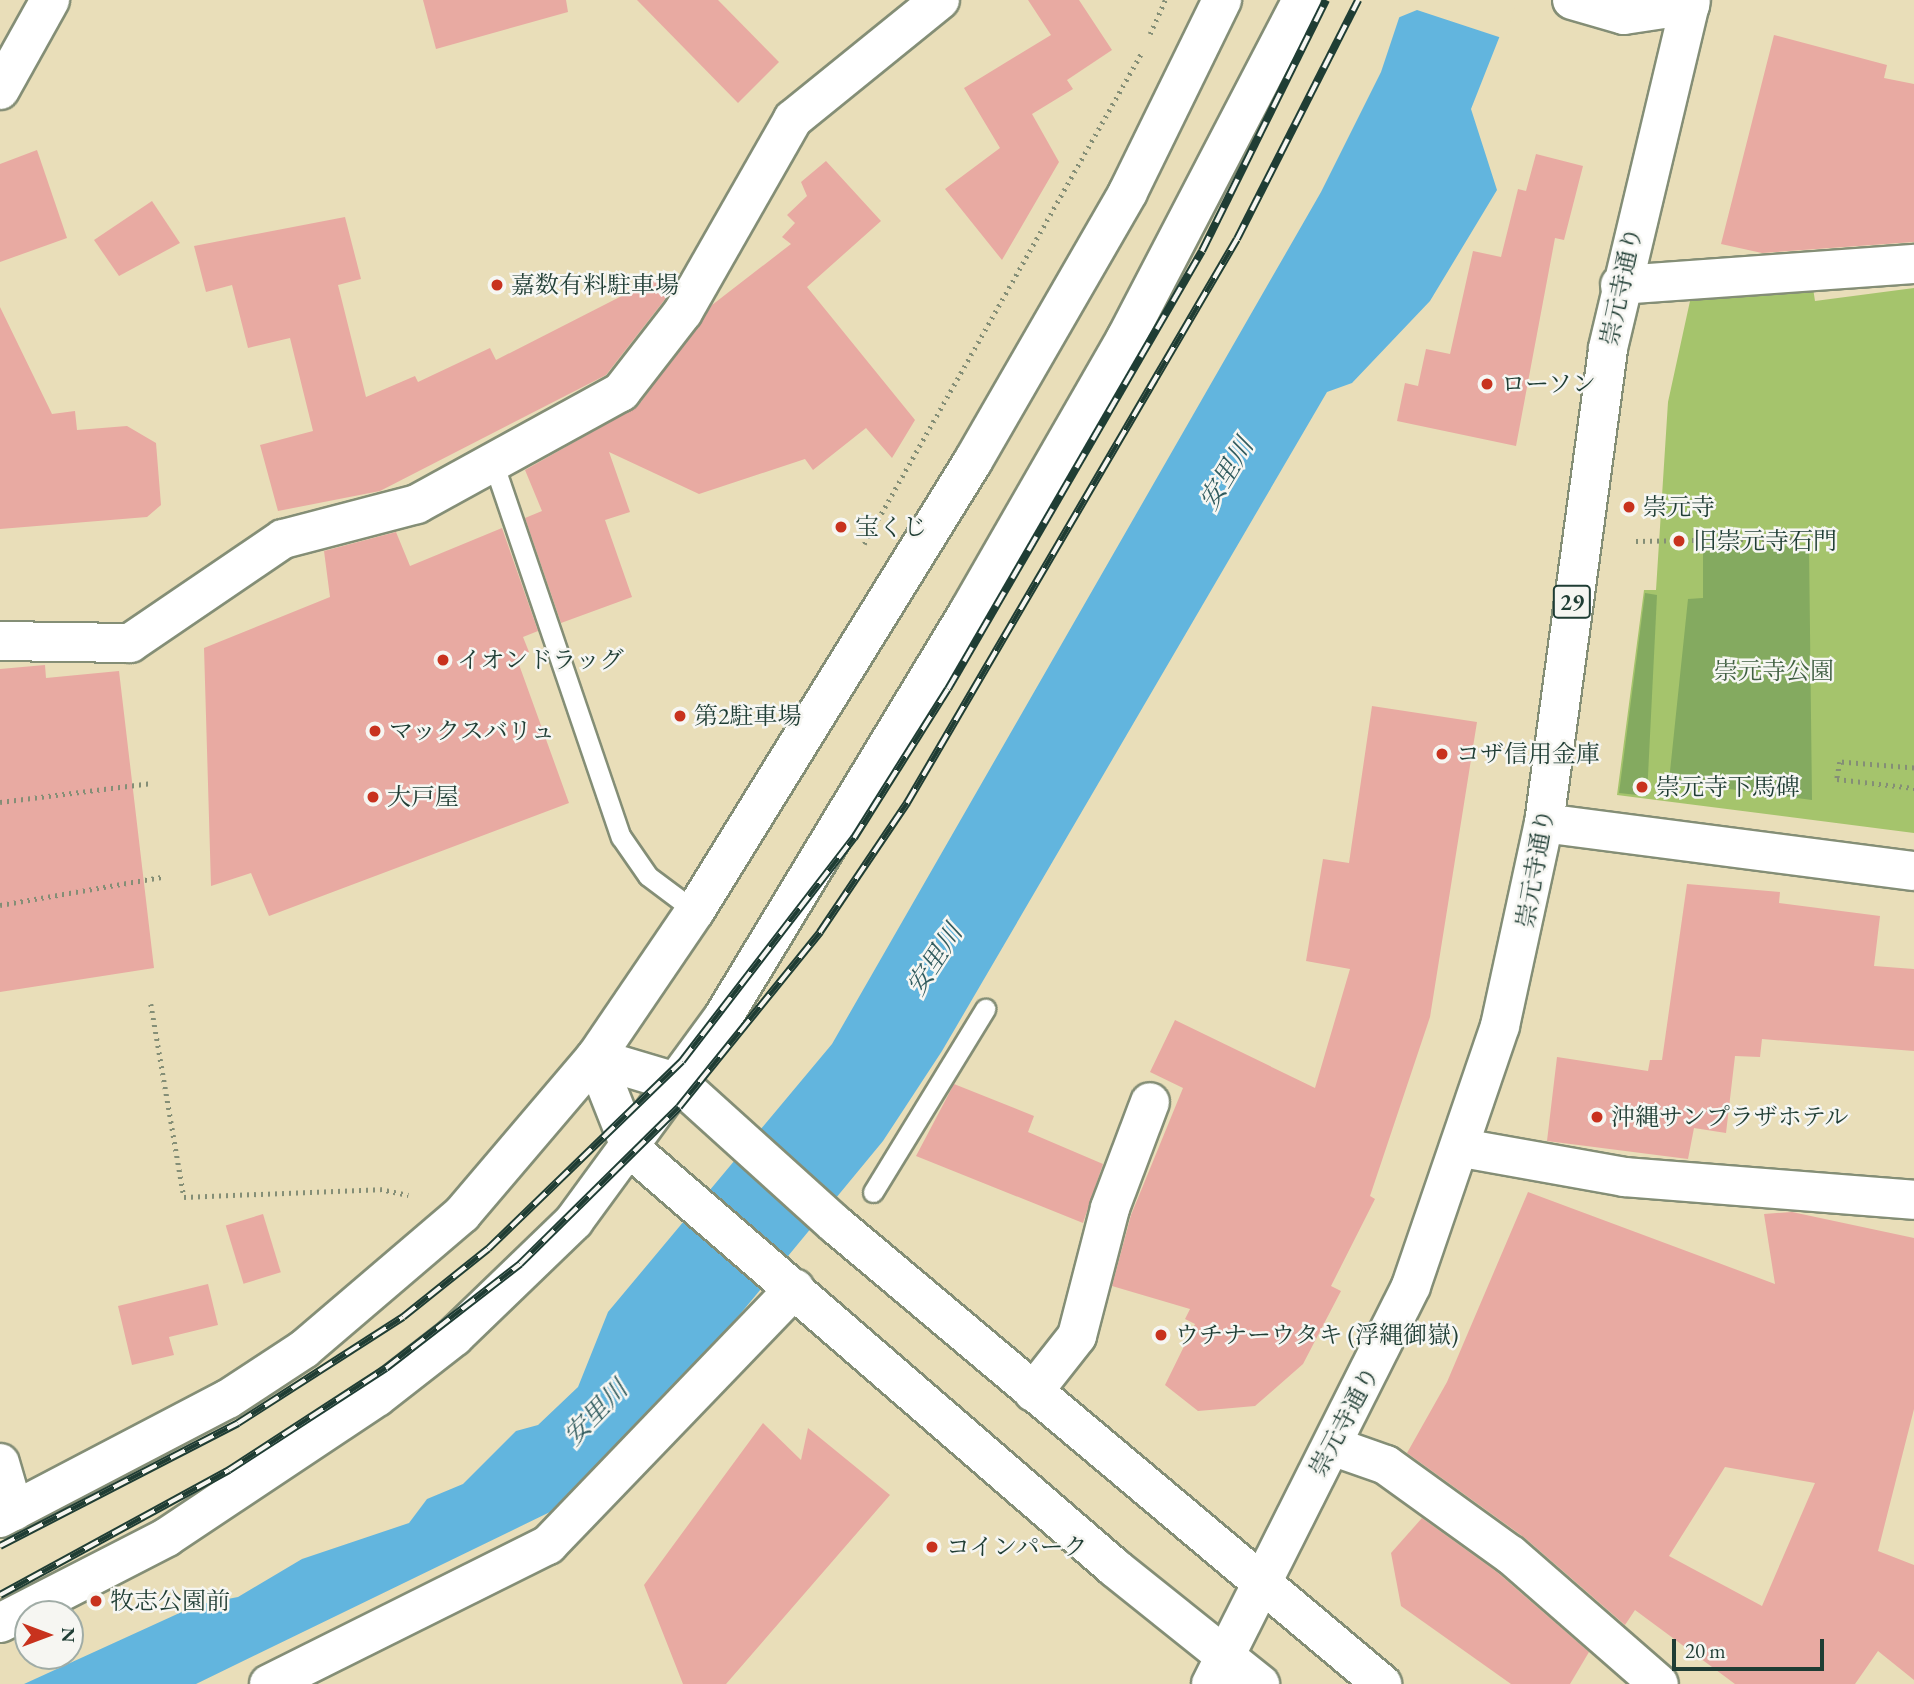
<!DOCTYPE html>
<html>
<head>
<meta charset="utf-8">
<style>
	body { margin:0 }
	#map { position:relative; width:1914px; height:1684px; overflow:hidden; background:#e9deb9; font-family:"EB Garamond","Noto Serif JP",serif }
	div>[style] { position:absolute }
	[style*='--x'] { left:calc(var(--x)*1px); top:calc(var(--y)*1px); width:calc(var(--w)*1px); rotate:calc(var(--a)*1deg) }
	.green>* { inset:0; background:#a5c46c }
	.forest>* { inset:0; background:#84aa60 }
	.water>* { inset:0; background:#62b5de }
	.pier>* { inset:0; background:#e9deb9 }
	.building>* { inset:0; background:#e8aaa2; transform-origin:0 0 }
	.path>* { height:4.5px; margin-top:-2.25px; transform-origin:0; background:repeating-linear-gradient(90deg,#848e76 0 2px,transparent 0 7px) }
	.roads { filter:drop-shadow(2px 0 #848e76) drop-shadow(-2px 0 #848e76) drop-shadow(0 2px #848e76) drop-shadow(0 -2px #848e76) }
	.lane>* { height:19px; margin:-9.5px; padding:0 9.5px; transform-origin:9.5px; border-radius:9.5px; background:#fff }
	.street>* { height:38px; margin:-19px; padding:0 19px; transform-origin:19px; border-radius:19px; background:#fff }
	.secondary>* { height:38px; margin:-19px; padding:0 19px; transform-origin:19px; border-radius:19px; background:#fff }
	.primary>* { height:38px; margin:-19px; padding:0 19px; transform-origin:19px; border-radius:19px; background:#fff }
	.rail>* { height:8px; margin-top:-4px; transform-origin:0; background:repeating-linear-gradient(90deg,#f6f6f2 0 16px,#1f3d34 0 32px); box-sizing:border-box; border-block:2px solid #1f3d34 }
	.dots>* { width:19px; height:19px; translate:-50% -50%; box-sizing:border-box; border:4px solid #f6f6f2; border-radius:50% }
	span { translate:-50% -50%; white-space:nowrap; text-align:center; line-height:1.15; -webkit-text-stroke:5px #f6f6f2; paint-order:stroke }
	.shield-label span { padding:2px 5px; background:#f6f6f2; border:2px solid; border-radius:5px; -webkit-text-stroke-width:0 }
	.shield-label { font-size:23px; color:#1f3d34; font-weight:700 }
	.poi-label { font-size:24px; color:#1f3d34 }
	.left { translate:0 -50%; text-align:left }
	.street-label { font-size:24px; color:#1f3d34 }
	.park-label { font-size:24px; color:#405f42 }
	.water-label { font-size:26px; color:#305b5e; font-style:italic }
	.north { position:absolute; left:14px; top:1600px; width:70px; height:70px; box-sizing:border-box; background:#f6f6f2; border:2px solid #a0aca6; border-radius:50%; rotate:90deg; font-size:19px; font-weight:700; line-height:28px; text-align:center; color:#1f3d34 }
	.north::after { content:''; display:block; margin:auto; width:24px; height:32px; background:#c8321e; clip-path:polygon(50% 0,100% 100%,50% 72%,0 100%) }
	.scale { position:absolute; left:1672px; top:1639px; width:152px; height:32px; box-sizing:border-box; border:4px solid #1f3d34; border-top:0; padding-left:9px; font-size:21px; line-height:24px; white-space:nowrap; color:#1f3d34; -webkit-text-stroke:5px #f6f6f2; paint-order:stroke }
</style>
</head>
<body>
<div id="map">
	<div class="green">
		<i style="clip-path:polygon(1813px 288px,1815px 301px,1914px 288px,1914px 833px,1617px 795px,1644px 590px,1656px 590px,1668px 402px,1690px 301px)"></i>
	</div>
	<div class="forest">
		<i style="clip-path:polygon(1809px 546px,1812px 800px,1669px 781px,1688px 599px,1703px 598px,1703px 547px)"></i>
		<i style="clip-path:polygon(1645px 593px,1657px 595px,1647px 796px,1619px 793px)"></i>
	</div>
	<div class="water">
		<i style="clip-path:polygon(1405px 0,1514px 0,1471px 109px,1497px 190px,1430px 301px,1352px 383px,1327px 392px,942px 1051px,883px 1141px,727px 1330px,550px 1512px,196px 1684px,24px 1684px,197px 1605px,238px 1597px,302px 1559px,409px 1523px,427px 1499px,463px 1484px,516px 1431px,538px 1425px,578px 1387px,608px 1312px,832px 1044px,1321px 192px,1381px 72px)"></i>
	</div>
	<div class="pier">
		<i style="clip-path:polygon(1401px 0,1517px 0,1505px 39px,1417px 10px,1395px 19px)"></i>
	</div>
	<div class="building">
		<i style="clip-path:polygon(423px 0,566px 0,568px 12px,436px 49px)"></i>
		<i style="clip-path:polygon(637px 0,718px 0,779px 62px,738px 103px)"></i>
		<i style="clip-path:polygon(1028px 0,1079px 0,1112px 50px,1067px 80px,1073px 89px,1032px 114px,1059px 162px,1002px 260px,945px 189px,1000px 148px,964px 88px,1051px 35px)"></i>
		<i style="clip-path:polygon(1774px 35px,1887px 65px,1884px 78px,1914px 84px,1914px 242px,1762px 253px,1721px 244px)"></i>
		<i style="clip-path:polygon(37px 150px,67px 238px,0 262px,0 164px)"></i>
		<i style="clip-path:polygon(1536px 154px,1583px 166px,1564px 240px,1555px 238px,1516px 446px,1397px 421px,1405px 383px,1418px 386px,1426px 349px,1450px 354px,1473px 251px,1501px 257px,1518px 189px,1526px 191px)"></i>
		<i style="clip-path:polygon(826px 161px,881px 221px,807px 287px,915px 420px,892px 458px,866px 428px,813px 470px,805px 459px,699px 494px,609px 452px,630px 512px,605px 520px,632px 597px,561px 623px,525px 518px,542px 511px,525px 470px,638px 406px,712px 305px,791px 244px,782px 237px,795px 223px,787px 215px,807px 196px,801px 182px)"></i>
		<i style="clip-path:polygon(152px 201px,180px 243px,119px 276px,94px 240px)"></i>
		<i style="clip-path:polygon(345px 217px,361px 279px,338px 285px,366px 397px,415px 376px,418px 382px,490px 348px,496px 360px,655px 279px,666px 298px,606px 375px,380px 491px,278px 511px,260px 445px,313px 431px,290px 338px,248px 348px,232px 285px,206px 292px,194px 246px)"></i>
		<i style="clip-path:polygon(0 307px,52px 414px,75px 411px,77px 430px,127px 426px,156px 443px,161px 505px,147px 517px,0 529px)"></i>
		<i style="clip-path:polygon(502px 528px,538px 631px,523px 637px,529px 652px,517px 659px,569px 803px,269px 916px,251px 873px,211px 886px,204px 648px,330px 597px,324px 551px,396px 532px,410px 566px)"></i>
		<i style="clip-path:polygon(45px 665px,46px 678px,119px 671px,154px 968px,0 992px,0 669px)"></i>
		<i style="clip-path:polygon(1372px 706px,1477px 722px,1430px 1017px,1370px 1196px,1375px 1199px,1331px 1286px,1341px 1291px,1303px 1364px,1255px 1406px,1198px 1411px,1165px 1385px,1195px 1324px,1185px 1319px,1190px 1309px,1112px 1286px,1131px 1215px,1183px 1088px,1150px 1072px,1175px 1020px,1315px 1088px,1350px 969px,1306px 961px,1323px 859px,1349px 863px)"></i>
		<i style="clip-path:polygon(1687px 884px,1780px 892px,1779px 903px,1880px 916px,1874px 966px,1914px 969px,1914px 1051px,1762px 1039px,1760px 1057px,1735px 1056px,1726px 1133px,1694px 1128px,1688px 1159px,1547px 1141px,1557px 1057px,1648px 1071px,1650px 1060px,1662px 1060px)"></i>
		<i style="clip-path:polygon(954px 1084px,1034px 1116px,1028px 1132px,1103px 1164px,1083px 1223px,916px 1156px)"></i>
		<i style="clip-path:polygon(evenodd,1528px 1192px,1775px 1284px,1764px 1214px,1792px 1212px,1914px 1238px,1914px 1409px,1878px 1551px,1914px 1565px,1914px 1680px,1878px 1651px,1855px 1684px,1735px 1684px,1635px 1610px,1625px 1625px,1525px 1538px,1407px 1453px,1447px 1382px,1528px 1192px,1725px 1467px,1815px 1483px,1762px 1606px,1669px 1556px,1725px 1467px)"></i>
		<i style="left:263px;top:1214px;width:61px;height:39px;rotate:73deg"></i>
		<i style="clip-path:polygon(208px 1284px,218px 1325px,169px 1337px,174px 1355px,132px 1365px,118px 1306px)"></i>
		<i style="clip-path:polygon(763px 1423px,801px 1460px,808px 1428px,890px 1495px,726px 1684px,683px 1684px,644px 1585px)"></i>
		<i style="clip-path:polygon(1422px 1518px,1497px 1572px,1589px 1652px,1570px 1684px,1511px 1684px,1401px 1606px,1391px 1553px)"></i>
	</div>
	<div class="path">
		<i style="--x:1150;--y:34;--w:37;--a:-66"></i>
		<i style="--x:1636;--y:541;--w:178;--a:-1"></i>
		<i style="--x:864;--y:544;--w:565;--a:-60.53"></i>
		<i style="--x:1914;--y:768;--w:74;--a:-175.4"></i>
		<i style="--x:1840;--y:762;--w:17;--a:100"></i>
		<i style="--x:1837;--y:779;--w:78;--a:6.7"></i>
		<i style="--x:0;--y:802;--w:153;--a:-7.1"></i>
		<i style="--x:0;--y:905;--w:164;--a:-9.8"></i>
		<i style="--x:151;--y:1004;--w:196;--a:80.3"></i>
		<i style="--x:184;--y:1197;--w:196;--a:-2.3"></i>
		<i style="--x:380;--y:1189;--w:29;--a:12"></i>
	</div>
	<div class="roads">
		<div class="lane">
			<i style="--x:494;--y:465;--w:393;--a:71.2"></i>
			<i style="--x:621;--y:837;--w:47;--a:55.3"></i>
			<i style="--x:648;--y:876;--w:59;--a:36.7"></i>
			<i style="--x:873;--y:1192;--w:215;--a:-58.5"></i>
		</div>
		<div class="street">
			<i style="--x:0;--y:90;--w:103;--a:-60.9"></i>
			<i style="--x:1620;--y:285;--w:295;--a:-4.1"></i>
			<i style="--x:0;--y:641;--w:130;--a:0.9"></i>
			<i style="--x:130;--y:643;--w:185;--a:-34.2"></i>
			<i style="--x:283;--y:539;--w:138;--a:-14.6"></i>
			<i style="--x:417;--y:504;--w:233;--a:-28.8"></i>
			<i style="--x:621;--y:392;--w:101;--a:-52.2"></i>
			<i style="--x:683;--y:312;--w:222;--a:-60.3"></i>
			<i style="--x:793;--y:119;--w:189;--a:-39"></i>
			<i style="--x:1462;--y:1148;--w:165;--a:10.1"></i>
			<i style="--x:1624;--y:1177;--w:291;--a:4.5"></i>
			<i style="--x:1033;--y:1392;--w:71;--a:-51.8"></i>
			<i style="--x:1077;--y:1336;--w:132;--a:-75.5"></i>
			<i style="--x:1110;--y:1208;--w:113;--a:-69.3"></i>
			<i style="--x:1332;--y:1446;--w:57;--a:19.4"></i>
			<i style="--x:1386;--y:1465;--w:154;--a:35.8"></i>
			<i style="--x:1511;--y:1555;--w:196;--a:41.1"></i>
			<i style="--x:0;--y:1463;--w:50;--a:73.7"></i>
			<i style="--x:269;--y:1684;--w:312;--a:-26.5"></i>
			<i style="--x:548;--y:1545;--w:356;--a:-46.1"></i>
		</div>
		<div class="secondary">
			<i style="--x:1572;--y:0;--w:54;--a:16.1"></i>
			<i style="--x:1624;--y:15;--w:67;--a:-8.6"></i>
			<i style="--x:1544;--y:823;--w:373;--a:7.4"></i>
			<i style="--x:595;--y:1058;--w:88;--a:16.6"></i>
			<i style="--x:679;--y:1083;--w:210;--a:42.1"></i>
			<i style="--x:835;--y:1224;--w:715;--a:40.06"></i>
			<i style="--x:595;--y:1058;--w:98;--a:68.4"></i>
			<i style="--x:631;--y:1149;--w:640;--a:40.88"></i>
			<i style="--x:1115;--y:1568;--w:186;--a:38.7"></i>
			<i style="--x:0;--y:1518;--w:257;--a:-27.6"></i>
			<i style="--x:228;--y:1399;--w:91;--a:-33.3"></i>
			<i style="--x:304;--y:1349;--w:208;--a:-40.5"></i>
			<i style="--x:462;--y:1214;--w:205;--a:-49.6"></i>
			<i style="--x:595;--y:1058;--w:178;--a:-55.8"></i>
			<i style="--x:695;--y:911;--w:529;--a:-58.29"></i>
			<i style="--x:973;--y:461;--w:310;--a:-60"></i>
			<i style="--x:1128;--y:192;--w:214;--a:-63.9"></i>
			<i style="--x:0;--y:1623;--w:188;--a:-27.2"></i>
			<i style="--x:167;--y:1537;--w:252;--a:-33.7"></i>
			<i style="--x:377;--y:1397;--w:98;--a:-37.9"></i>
			<i style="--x:454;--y:1337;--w:167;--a:-44"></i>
			<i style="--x:574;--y:1221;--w:250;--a:-53.8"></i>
			<i style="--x:722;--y:1019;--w:477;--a:-58.8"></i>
			<i style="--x:969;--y:611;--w:315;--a:-60.1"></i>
			<i style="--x:1126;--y:338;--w:381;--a:-62.5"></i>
		</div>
		<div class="primary">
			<i style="--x:1211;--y:1684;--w:445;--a:-63.3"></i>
			<i style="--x:1411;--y:1286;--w:275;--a:-71.1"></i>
			<i style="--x:1500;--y:1026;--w:208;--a:-77.8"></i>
			<i style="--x:1544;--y:823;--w:479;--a:-82.3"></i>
			<i style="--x:1608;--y:348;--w:358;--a:-76.6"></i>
		</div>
	</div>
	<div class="rail">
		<i style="--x:0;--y:1546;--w:268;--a:-27.3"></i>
		<i style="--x:238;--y:1423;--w:196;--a:-32.7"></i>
		<i style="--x:403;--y:1317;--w:109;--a:-38.7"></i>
		<i style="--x:488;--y:1249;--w:270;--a:-44.1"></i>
		<i style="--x:682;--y:1061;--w:282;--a:-52.4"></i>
		<i style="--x:854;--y:838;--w:176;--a:-57.8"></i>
		<i style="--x:948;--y:689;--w:506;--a:-59.89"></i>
		<i style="--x:1202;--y:251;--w:280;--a:-63.7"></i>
		<i style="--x:0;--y:1595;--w:261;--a:-28.6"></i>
		<i style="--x:229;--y:1470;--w:187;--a:-33"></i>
		<i style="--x:386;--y:1368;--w:170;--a:-37.8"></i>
		<i style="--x:520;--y:1264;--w:223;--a:-44.6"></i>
		<i style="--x:679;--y:1107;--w:225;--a:-51.1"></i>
		<i style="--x:820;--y:932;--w:156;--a:-56"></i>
		<i style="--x:907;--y:803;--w:653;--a:-59.67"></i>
		<i style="--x:1237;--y:239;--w:268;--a:-63.1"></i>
	</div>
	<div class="dots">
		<i style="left:497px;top:285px;background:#c8321e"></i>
		<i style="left:1487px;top:384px;background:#c8321e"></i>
		<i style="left:1629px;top:507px;background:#c8321e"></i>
		<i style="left:841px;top:527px;background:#c8321e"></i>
		<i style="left:1679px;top:541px;background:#c8321e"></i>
		<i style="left:443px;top:660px;background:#c8321e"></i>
		<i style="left:680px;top:716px;background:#c8321e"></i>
		<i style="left:375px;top:731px;background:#c8321e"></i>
		<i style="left:1442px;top:754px;background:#c8321e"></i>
		<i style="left:1642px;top:787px;background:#c8321e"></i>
		<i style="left:373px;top:797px;background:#c8321e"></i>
		<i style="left:1597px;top:1117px;background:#c8321e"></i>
		<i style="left:1161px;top:1335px;background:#c8321e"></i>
		<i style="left:932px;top:1547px;background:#c8321e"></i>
		<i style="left:96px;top:1601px;background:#c8321e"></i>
	</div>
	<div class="shield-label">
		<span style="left:1572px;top:602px">29</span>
	</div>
	<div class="poi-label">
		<span class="left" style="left:511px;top:285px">嘉数有料駐車場</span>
		<span class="left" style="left:1501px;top:384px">ローソン</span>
		<span class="left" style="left:1643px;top:507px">崇元寺</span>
		<span class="left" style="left:855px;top:527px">宝くじ</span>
		<span class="left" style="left:1693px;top:541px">旧崇元寺石門</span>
		<span class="left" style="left:457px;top:660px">イオンドラッグ</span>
		<span class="left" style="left:694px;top:716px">第2駐車場</span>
		<span class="left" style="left:389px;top:731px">マックスバリュ</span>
		<span class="left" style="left:1456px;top:754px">コザ信用金庫</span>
		<span class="left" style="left:1656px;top:787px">崇元寺下馬碑</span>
		<span class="left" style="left:387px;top:797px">大戸屋</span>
		<span class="left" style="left:1611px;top:1117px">沖縄サンプラザホテル</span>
		<span class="left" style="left:1175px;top:1335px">ウチナーウタキ (浮縄御嶽)</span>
		<span class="left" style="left:946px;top:1547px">コインパーク</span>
		<span class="left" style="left:110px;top:1601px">牧志公園前</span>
	</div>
	<div class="street-label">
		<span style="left:1621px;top:286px;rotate:-78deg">崇元寺通り</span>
		<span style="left:1535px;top:868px;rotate:-80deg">崇元寺通り</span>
		<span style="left:1344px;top:1421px;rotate:-62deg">崇元寺通り</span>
	</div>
	<div class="park-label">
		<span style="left:1774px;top:671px">崇元寺公園</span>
	</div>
	<div class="water-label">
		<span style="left:1227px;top:474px;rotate:-59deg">安里川</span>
		<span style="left:935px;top:960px;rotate:-57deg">安里川</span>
		<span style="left:596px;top:1413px;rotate:-46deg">安里川</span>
	</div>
	<div class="north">N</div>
	<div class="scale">20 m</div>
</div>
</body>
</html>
